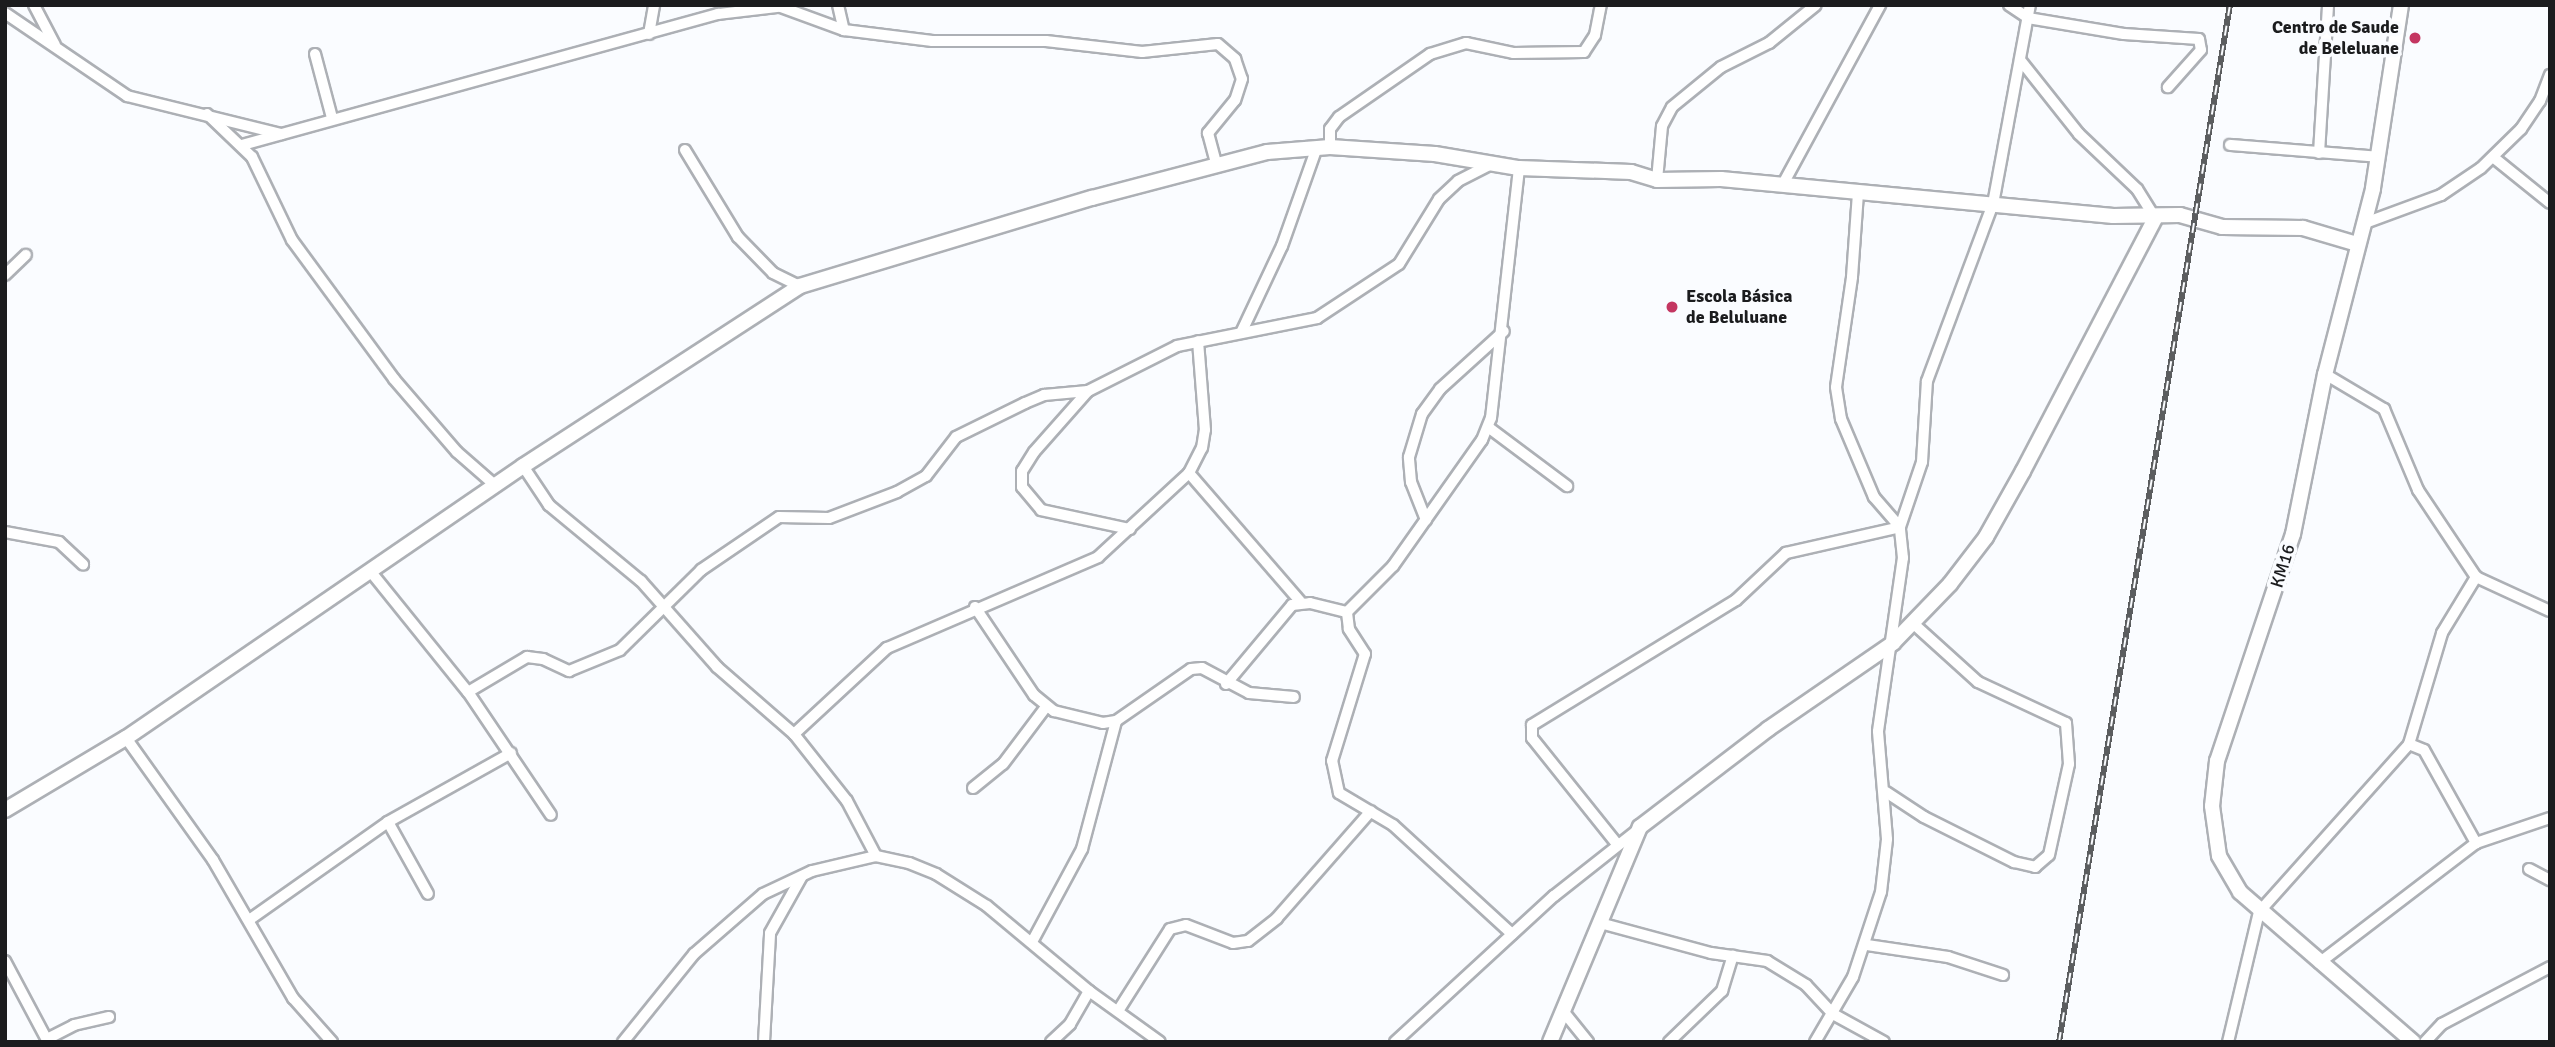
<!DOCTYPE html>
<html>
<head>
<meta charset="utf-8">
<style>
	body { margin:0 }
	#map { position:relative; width:2555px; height:1047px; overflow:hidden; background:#fafcff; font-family:Signika,sans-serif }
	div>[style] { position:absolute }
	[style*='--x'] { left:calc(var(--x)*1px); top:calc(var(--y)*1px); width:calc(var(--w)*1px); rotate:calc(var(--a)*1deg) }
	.roads { filter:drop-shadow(2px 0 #adb0b5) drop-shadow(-2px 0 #adb0b5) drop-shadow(0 2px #adb0b5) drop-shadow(0 -2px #adb0b5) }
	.street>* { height:10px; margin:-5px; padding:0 5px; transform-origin:5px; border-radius:5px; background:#fff }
	.secondary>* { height:14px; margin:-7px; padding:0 7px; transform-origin:7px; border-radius:7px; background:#fff }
	.rail>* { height:6px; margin-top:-3px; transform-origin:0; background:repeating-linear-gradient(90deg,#fafcff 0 10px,#5b5d5f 0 20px); box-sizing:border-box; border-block:2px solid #5b5d5f }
	.dots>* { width:19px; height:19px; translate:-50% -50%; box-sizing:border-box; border:4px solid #fafcff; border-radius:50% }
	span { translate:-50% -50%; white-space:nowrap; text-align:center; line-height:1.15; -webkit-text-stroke:7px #fafcff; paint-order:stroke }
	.poi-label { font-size:18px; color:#1b1c1e; font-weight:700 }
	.right { translate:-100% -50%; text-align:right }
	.left { translate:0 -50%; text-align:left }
	.street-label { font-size:18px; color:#1b1c1e }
	.frame { position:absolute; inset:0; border:7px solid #1b1c1e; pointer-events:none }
</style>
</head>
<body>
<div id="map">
	<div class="roads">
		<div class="street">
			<i style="--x:34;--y:5;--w:45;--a:62.3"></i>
			<i style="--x:838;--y:5;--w:26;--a:77"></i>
			<i style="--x:2009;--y:5;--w:23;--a:34"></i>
			<i style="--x:2028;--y:18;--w:97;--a:9.5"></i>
			<i style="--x:2124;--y:34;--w:75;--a:3.8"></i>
			<i style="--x:2199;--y:39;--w:11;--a:80"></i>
			<i style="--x:2201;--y:50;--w:50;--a:131.7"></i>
			<i style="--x:781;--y:7;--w:67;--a:20.1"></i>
			<i style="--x:844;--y:30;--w:89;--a:7.1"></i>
			<i style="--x:932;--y:41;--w:114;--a:0"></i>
			<i style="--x:1046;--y:41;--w:97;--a:6.5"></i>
			<i style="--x:1142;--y:52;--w:76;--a:-6"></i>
			<i style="--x:1218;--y:44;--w:23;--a:41"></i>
			<i style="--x:1235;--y:59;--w:21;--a:71"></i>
			<i style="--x:1242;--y:79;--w:22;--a:108"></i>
			<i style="--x:1235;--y:100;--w:43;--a:129.3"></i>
			<i style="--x:1208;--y:133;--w:34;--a:75"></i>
			<i style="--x:5;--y:13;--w:148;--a:34.2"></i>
			<i style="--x:127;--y:96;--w:159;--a:13.9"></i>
			<i style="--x:649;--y:34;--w:29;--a:-80"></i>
			<i style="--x:315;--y:54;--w:66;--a:75.1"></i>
			<i style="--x:2021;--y:61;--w:93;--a:51.5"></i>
			<i style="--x:2079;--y:134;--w:80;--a:43.5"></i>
			<i style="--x:2137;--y:189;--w:34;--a:58"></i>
			<i style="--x:207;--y:114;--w:62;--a:43.7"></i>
			<i style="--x:252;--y:157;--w:92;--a:64.3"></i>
			<i style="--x:292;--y:240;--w:172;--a:53.7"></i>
			<i style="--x:394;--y:379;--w:96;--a:49.2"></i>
			<i style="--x:457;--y:452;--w:52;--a:41.1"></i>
			<i style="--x:242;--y:145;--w:494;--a:-15.4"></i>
			<i style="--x:718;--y:14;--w:67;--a:-6.8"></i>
			<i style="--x:2230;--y:145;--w:149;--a:4.6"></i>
			<i style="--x:1330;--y:147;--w:18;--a:-90"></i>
			<i style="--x:1330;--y:129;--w:15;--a:-53"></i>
			<i style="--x:1339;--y:117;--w:111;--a:-34.7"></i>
			<i style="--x:1430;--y:54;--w:38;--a:-17"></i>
			<i style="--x:1466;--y:43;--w:48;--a:12"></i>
			<i style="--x:1513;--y:53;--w:71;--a:-0.8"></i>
			<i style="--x:1584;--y:52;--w:20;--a:-57"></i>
			<i style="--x:1595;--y:35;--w:31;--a:-79"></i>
			<i style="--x:685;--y:150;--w:102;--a:58.7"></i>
			<i style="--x:738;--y:237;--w:50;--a:45.8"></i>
			<i style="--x:773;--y:273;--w:30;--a:26"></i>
			<i style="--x:2319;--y:153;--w:148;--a:-86.5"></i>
			<i style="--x:2493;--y:157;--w:73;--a:38.9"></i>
			<i style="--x:1657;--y:180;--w:54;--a:-84.7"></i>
			<i style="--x:1662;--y:126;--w:21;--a:-62"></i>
			<i style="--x:1672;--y:107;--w:63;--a:-39.2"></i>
			<i style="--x:1721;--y:67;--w:54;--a:-26.6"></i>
			<i style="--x:1769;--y:43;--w:60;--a:-39"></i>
			<i style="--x:1783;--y:184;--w:204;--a:-61.5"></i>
			<i style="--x:2365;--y:223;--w:81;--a:-20.2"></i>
			<i style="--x:2441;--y:195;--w:48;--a:-34"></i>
			<i style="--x:2481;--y:168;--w:56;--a:-44.3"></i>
			<i style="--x:2521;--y:129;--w:34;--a:-56"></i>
			<i style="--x:2540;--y:101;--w:28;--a:-69"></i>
			<i style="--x:5;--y:275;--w:29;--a:-44"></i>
			<i style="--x:1241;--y:333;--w:96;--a:-64.8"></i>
			<i style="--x:1282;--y:246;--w:102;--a:-70.5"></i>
			<i style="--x:2325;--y:374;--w:69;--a:30.7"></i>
			<i style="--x:2384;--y:409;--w:88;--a:67.2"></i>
			<i style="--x:2418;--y:490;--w:105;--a:56.3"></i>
			<i style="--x:2476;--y:577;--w:81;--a:24.7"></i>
			<i style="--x:1088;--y:391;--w:81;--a:131.5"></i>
			<i style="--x:1034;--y:452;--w:22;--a:122"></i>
			<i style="--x:1022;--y:471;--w:16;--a:90"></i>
			<i style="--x:1022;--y:487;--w:30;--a:50"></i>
			<i style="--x:1041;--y:510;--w:91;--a:12.1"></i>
			<i style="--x:1488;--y:427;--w:99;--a:36.8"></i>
			<i style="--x:523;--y:466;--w:47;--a:56.3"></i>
			<i style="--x:549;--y:505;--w:119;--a:39.6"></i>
			<i style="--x:641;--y:581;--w:115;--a:48.5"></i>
			<i style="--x:717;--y:667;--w:102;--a:41"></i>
			<i style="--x:794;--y:734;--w:85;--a:51.7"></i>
			<i style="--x:847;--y:801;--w:62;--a:62.2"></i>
			<i style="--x:1189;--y:473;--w:169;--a:49.1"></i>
			<i style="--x:1426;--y:520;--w:41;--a:-111.5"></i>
			<i style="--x:1411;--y:482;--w:25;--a:-95"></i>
			<i style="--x:1409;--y:457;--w:45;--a:-73.2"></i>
			<i style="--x:1422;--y:414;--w:31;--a:-54"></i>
			<i style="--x:1440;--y:389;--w:86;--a:-42.2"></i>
			<i style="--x:5;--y:532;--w:55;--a:10.5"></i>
			<i style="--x:59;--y:542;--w:33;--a:43"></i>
			<i style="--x:371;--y:572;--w:154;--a:51.1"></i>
			<i style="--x:468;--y:692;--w:148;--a:56"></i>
			<i style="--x:975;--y:607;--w:106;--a:56.2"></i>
			<i style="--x:1034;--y:695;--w:26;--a:39"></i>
			<i style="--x:1054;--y:711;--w:50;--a:13.8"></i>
			<i style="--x:1103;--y:723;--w:13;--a:-9"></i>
			<i style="--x:1116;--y:721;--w:91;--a:-34.7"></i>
			<i style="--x:1191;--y:669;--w:11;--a:-5"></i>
			<i style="--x:1202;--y:668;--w:53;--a:28"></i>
			<i style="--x:1249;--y:693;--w:45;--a:5.1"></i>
			<i style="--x:1226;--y:684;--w:103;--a:-50.1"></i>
			<i style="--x:1292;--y:605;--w:18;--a:-6"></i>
			<i style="--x:1310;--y:603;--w:38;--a:14"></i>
			<i style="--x:468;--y:692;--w:69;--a:-30.7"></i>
			<i style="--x:527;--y:657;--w:16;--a:7"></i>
			<i style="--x:543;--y:659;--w:29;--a:25"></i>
			<i style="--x:569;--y:671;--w:55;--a:-22.4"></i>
			<i style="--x:620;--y:650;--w:114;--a:-44.6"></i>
			<i style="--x:701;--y:570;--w:94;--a:-34.2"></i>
			<i style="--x:779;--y:517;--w:50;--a:1.1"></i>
			<i style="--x:829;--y:518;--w:73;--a:-20.9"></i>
			<i style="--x:897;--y:492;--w:33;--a:-29"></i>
			<i style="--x:926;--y:476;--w:49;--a:-52.4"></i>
			<i style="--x:956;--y:437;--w:77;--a:-26.2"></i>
			<i style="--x:1025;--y:403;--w:21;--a:-23"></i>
			<i style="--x:1044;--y:395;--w:44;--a:-5.2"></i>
			<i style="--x:1088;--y:391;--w:100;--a:-26.8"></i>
			<i style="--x:1177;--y:346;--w:143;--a:-11.3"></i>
			<i style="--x:1317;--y:318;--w:98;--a:-33.4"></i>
			<i style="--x:1399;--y:264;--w:76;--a:-58.4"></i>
			<i style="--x:1439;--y:199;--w:26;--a:-43"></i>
			<i style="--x:1458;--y:181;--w:39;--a:-27"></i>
			<i style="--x:794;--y:734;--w:127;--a:-42.8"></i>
			<i style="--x:887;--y:648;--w:230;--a:-23.3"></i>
			<i style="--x:1098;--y:557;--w:124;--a:-42.7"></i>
			<i style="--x:1189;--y:473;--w:28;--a:-63"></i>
			<i style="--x:1202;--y:448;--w:18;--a:-81"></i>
			<i style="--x:1205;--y:430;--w:89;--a:-94.5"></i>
			<i style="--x:126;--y:738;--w:150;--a:54.5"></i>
			<i style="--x:213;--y:860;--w:160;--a:59.9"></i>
			<i style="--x:293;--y:998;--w:59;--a:48.4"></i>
			<i style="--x:2409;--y:744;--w:116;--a:-73.4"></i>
			<i style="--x:2442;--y:633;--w:66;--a:-58.7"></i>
			<i style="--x:973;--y:788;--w:38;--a:-39"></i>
			<i style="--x:1003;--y:764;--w:71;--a:-53"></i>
			<i style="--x:1886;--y:792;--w:45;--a:33.3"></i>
			<i style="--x:1924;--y:817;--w:101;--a:26.6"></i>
			<i style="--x:2014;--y:862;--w:22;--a:13"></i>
			<i style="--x:2035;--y:867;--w:18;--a:-41"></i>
			<i style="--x:2049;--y:855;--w:93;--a:-77.6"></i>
			<i style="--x:2069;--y:764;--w:41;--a:-94.2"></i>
			<i style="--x:2066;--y:723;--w:97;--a:-155"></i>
			<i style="--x:1978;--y:682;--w:85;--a:-137.9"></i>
			<i style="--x:388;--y:822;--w:82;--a:60.9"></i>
			<i style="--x:1617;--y:844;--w:136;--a:-128.7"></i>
			<i style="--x:1532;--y:738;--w:13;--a:-90"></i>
			<i style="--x:1532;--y:725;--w:239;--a:-31.5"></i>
			<i style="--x:1736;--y:600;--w:69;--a:-43.2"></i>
			<i style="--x:1786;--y:553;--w:117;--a:-12.8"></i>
			<i style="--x:1900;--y:527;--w:69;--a:-71.3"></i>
			<i style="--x:1922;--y:462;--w:81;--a:-86.5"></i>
			<i style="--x:1927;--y:381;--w:189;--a:-69.6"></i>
			<i style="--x:1993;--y:204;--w:202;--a:-79.5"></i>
			<i style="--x:2529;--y:869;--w:24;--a:28"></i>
			<i style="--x:249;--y:920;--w:170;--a:-35.2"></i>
			<i style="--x:388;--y:822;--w:141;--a:-29.3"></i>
			<i style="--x:1600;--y:923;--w:115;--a:15.1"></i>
			<i style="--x:1711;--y:953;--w:57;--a:8.1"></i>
			<i style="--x:1767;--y:961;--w:46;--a:31.6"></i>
			<i style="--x:1806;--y:985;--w:40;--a:47"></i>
			<i style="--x:1833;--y:1014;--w:58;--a:28.8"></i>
			<i style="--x:1512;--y:934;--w:161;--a:-137.5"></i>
			<i style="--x:1393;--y:825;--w:63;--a:-149.3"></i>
			<i style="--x:1339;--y:793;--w:33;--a:-102"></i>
			<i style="--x:1332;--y:761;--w:112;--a:-72.9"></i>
			<i style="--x:1365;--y:654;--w:30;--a:-123"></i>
			<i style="--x:1349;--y:629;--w:17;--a:-97"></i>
			<i style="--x:1347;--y:612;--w:65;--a:-45"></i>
			<i style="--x:1393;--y:566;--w:154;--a:-54.8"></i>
			<i style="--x:1482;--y:440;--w:24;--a:-68"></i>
			<i style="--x:1491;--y:418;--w:252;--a:-83.6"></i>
			<i style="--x:1032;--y:942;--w:106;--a:-61.7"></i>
			<i style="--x:1082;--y:849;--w:132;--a:-75.1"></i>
			<i style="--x:1867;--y:945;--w:82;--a:8.4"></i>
			<i style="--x:1948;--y:957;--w:58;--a:18.1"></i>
			<i style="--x:5;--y:961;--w:92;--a:62"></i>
			<i style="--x:2319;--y:963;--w:198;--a:-37.4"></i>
			<i style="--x:2476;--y:843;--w:78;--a:-18.7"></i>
			<i style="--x:1118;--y:1011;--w:97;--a:-57.6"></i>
			<i style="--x:1170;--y:929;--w:16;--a:-14"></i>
			<i style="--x:1186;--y:925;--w:50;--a:21"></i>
			<i style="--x:1233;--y:943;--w:15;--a:-8"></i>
			<i style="--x:1248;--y:941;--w:37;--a:-38"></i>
			<i style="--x:1277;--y:918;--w:142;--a:-48.7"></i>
			<i style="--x:1563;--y:1011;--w:40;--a:51"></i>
			<i style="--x:47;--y:1039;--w:30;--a:-27"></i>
			<i style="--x:74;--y:1025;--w:36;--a:-13"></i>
			<i style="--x:623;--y:1042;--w:113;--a:-51.1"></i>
			<i style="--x:694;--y:954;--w:91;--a:-41"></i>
			<i style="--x:763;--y:894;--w:54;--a:-25.1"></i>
			<i style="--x:812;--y:871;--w:66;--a:-13.2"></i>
			<i style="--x:876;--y:856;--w:34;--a:12"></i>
			<i style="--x:909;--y:863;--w:29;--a:22"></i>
			<i style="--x:936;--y:874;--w:60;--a:32.1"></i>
			<i style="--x:987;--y:906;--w:133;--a:39.8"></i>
			<i style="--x:1089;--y:991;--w:87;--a:35.7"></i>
			<i style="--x:764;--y:1042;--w:109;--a:-86.8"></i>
			<i style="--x:770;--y:933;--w:65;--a:-60.7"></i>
			<i style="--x:1051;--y:1042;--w:26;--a:-43"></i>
			<i style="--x:1070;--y:1024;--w:38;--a:-60"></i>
			<i style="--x:1395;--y:1042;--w:216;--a:-42.6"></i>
			<i style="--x:1554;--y:896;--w:110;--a:-38.3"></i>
			<i style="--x:1669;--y:1042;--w:74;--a:-43.9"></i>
			<i style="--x:1722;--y:991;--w:37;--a:-73"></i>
			<i style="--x:1815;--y:1042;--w:75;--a:-59.7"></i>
			<i style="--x:1853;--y:977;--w:89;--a:-71.8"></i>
			<i style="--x:1881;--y:892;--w:53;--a:-83.5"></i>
			<i style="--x:1887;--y:839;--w:108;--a:-94.8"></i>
			<i style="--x:1878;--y:731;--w:175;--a:-81.8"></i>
			<i style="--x:1903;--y:558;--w:31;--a:-96"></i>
			<i style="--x:1900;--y:527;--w:40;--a:-131"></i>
			<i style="--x:1874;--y:497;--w:85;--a:-112.9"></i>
			<i style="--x:1841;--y:419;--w:32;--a:-99"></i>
			<i style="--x:1836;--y:387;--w:111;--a:-81.7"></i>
			<i style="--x:1852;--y:277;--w:84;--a:-85.9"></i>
			<i style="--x:2228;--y:1042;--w:134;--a:-76.6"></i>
			<i style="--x:2259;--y:912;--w:225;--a:-48.2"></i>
			<i style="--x:2409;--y:744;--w:16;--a:22"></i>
			<i style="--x:2424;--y:750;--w:107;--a:60.8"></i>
			<i style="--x:2425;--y:1042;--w:25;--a:-47"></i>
			<i style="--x:2442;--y:1024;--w:122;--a:-27.8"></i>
		</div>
		<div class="secondary">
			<i style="--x:2401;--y:5;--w:186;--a:98.7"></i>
			<i style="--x:2373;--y:189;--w:191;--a:104.5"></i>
			<i style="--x:2325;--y:374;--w:163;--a:101.3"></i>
			<i style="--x:2293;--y:534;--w:239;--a:108.5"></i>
			<i style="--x:2217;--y:761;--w:45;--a:96.3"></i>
			<i style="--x:2212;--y:806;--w:50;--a:82"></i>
			<i style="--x:2219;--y:856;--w:42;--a:59.7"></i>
			<i style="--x:2240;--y:892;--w:229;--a:40.9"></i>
			<i style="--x:5;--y:810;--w:141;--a:-30.8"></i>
			<i style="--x:126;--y:738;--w:481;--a:-34.4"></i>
			<i style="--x:523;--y:466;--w:330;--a:-33"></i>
			<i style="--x:800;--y:286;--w:305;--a:-16.8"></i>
			<i style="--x:1092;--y:198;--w:181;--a:-14.7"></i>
			<i style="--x:1267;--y:152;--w:63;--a:-4.5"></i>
			<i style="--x:1330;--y:147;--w:105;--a:3.8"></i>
			<i style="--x:1435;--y:154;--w:85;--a:9.5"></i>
			<i style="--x:1519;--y:168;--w:112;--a:2"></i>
			<i style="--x:1631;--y:172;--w:27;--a:17"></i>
			<i style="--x:1657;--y:180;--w:64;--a:-0.9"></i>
			<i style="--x:1721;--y:179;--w:394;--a:5.4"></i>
			<i style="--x:2113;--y:216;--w:67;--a:-0.9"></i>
			<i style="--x:2180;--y:215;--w:44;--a:15.9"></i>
			<i style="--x:2222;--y:227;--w:81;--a:0.7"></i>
			<i style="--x:2303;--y:228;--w:56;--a:16.5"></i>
			<i style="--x:1550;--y:1042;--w:233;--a:-67.3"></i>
			<i style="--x:1640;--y:827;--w:161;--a:-37.4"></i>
			<i style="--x:1768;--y:729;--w:152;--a:-34.5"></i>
			<i style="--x:1893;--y:643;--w:82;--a:-46"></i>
			<i style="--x:1950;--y:584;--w:59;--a:-52.5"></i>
			<i style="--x:1986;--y:537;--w:76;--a:-60.7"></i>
			<i style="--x:2023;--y:471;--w:285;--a:-62.4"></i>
		</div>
	</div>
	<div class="rail">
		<i style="--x:2059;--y:1042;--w:1051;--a:-80.64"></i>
	</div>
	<div class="dots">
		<i style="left:2415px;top:38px;background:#c43661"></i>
		<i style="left:1672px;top:307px;background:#c43661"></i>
	</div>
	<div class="poi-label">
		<span class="right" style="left:2399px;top:38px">Centro de Saude<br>de Beleluane</span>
		<span class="left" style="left:1686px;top:307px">Escola Básica<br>de Beluluane</span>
	</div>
	<div class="street-label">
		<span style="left:2283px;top:566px;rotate:-73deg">KM16</span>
	</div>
	<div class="frame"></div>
</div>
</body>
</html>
